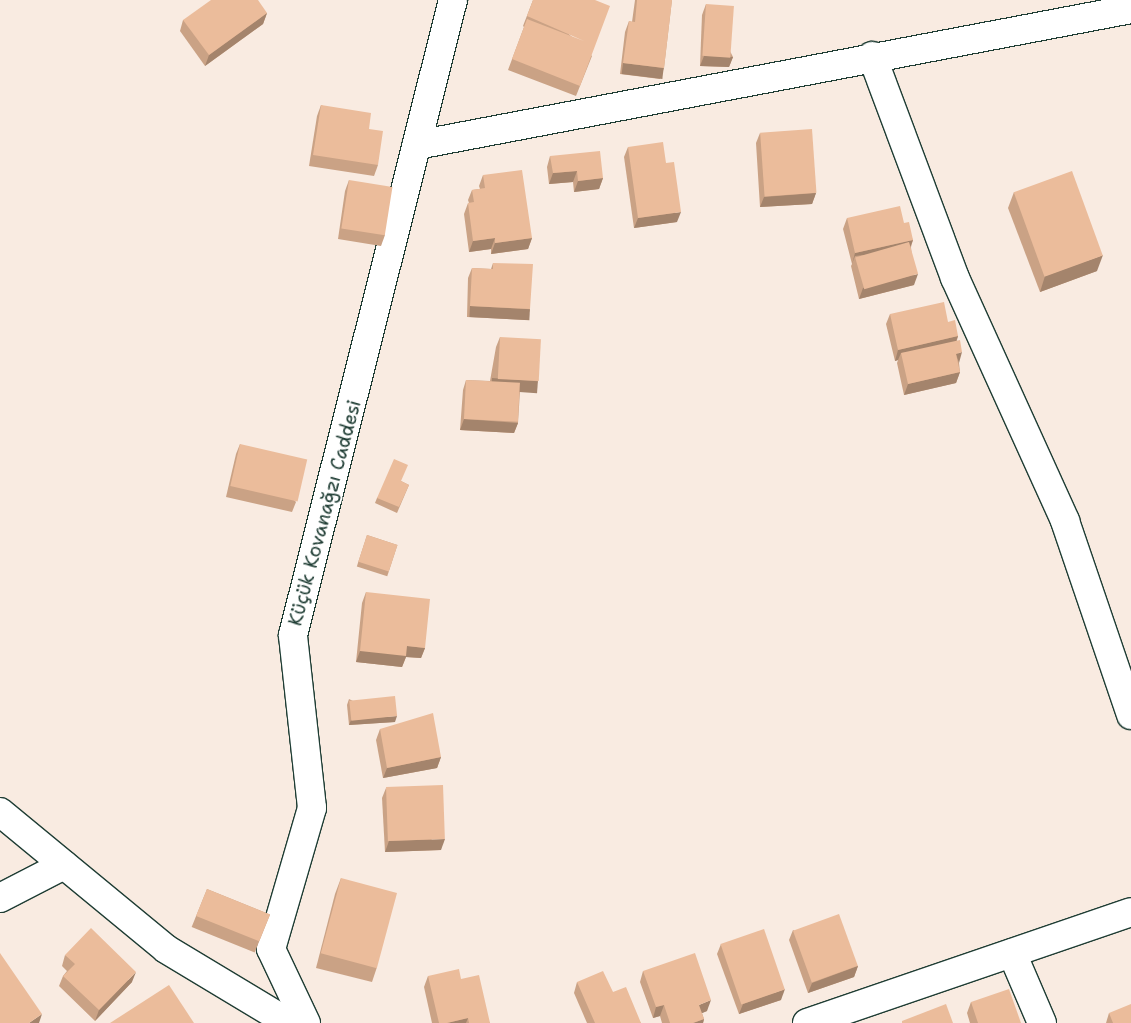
<!DOCTYPE html>
<html>
<head>
<meta charset="utf-8">
<style>
	body { margin:0 }
	#map { position:relative; width:1131px; height:1023px; overflow:hidden; background:#f9ebe1; font-family:"Shantell Sans",sans-serif }
	div>[style] { position:absolute }
	[style*='--x'] { left:calc(var(--x)*1px); top:calc(var(--y)*1px); width:calc(var(--w)*1px); rotate:calc(var(--a)*1deg) }
	.roads { filter:drop-shadow(1px 0 #1f3d34) drop-shadow(-1px 0 #1f3d34) drop-shadow(0 1px #1f3d34) drop-shadow(0 -1px #1f3d34) }
	.minor>* { height:28px; margin:-14px; padding:0 14px; transform-origin:14px; border-radius:14px; background:#fff }
	.wall>* { inset:0; background:#caa285; transform-origin:0 0 }
	.shaded-wall>* { inset:0; background:#a4846c; transform-origin:0 0 }
	.building>* { inset:0; background:#ebbc9b; transform-origin:0 0 }
	span { translate:-50% -50%; white-space:nowrap; text-align:center; line-height:1.15; -webkit-text-stroke:4px #fff; paint-order:stroke }
	.street-label { font-size:19px; color:#1f3d34 }
</style>
</head>
<body>
<div id="map">
	<div class="roads">
		<div class="minor">
			<i style="--x:872;--y:56;--w:237;--a:69.5"></i>
			<i style="--x:955;--y:278;--w:267;--a:65.6"></i>
			<i style="--x:1065;--y:521;--w:205;--a:71.2"></i>
			<i style="--x:417;--y:145;--w:727;--a:-10.78"></i>
			<i style="--x:0;--y:812;--w:215;--a:39.5"></i>
			<i style="--x:166;--y:949;--w:144;--a:31"></i>
			<i style="--x:0;--y:898;--w:72;--a:-27.3"></i>
			<i style="--x:1012;--y:953;--w:76;--a:66.8"></i>
			<i style="--x:306;--y:1023;--w:82;--a:-115.3"></i>
			<i style="--x:271;--y:949;--w:147;--a:-73.8"></i>
			<i style="--x:312;--y:808;--w:174;--a:-96.3"></i>
			<i style="--x:293;--y:635;--w:655;--a:-75.86"></i>
			<i style="--x:807;--y:1023;--w:342;--a:-18.9"></i>
		</div>
	</div>
	<div class="wall">
		<i style="clip-path:polygon(533px 0,592px 56px,576px 96px,508px 70px,524px 27px,523px 26px)"></i>
		<i style="clip-path:polygon(635px 0,672px 0,664px 68px,660px 79px,620px 74px,625px 32px,629px 21px,632px 22px)"></i>
		<i style="clip-path:polygon(706px 4px,733px 57px,729px 67px,700px 66px,702px 15px)"></i>
		<i style="clip-path:polygon(267px 13px,263px 24px,205px 66px,180px 31px,183px 20px)"></i>
		<i style="clip-path:polygon(321px 105px,369px 129px,378px 165px,374px 176px,309px 166px,317px 116px)"></i>
		<i style="clip-path:polygon(760px 133px,816px 193px,812px 204px,760px 207px,756px 143px)"></i>
		<i style="clip-path:polygon(628px 147px,666px 163px,677px 222px,634px 228px,624px 157px)"></i>
		<i style="clip-path:polygon(550px 156px,603px 178px,599px 189px,574px 192px,573px 182px,549px 184px,547px 167px)"></i>
		<i style="clip-path:polygon(483px 175px,532px 238px,528px 249px,491px 254px,491px 249px,469px 252px,464px 214px,468px 203px,469px 203px,468px 200px,472px 190px,480px 189px,479px 186px)"></i>
		<i style="clip-path:polygon(349px 180px,385px 235px,381px 246px,338px 239px,345px 191px)"></i>
		<i style="clip-path:polygon(1014px 192px,1097px 271px,1040px 292px,1008px 208px)"></i>
		<i style="clip-path:polygon(847px 218px,904px 223px,913px 240px,911px 247px,914px 285px,859px 299px,851px 266px,852px 264px,843px 229px)"></i>
		<i style="clip-path:polygon(493px 263px,530px 309px,527px 320px,467px 317px,468px 278px,472px 268px,491px 269px)"></i>
		<i style="clip-path:polygon(890px 314px,948px 322px,958px 336px,957px 340px,959px 363px,960px 372px,956px 383px,904px 395px,897px 363px,898px 360px,895px 361px,886px 324px)"></i>
		<i style="clip-path:polygon(500px 337px,538px 381px,534px 392px,520px 391px,518px 423px,514px 433px,460px 430px,463px 390px,466px 380px,490px 381px,496px 347px)"></i>
		<i style="clip-path:polygon(240px 444px,296px 502px,292px 512px,226px 497px,236px 454px)"></i>
		<i style="clip-path:polygon(401px 481px,409px 485px,397px 513px,375px 503px,377px 498px)"></i>
		<i style="left:367px;top:535px;width:32px;height:33px;rotate:18deg"></i>
		<i style="clip-path:polygon(366px 592px,425px 648px,421px 658px,406px 657px,402px 667px,356px 662px,362px 603px)"></i>
		<i style="clip-path:polygon(349px 699px,395px 722px,349px 725px,347px 705px)"></i>
		<i style="clip-path:polygon(380px 729px,441px 757px,437px 768px,383px 778px,376px 740px)"></i>
		<i style="clip-path:polygon(386px 788px,441px 850px,385px 852px,382px 798px)"></i>
		<i style="clip-path:polygon(341px 878px,377px 967px,372px 982px,316px 968px,335px 894px)"></i>
		<i style="left:207px;top:889px;width:68px;height:41px;rotate:22deg"></i>
		<i style="clip-path:polygon(793px 930px,858px 966px,854px 977px,808px 993px,789px 940px)"></i>
		<i style="clip-path:polygon(721px 944px,781px 1000px,739px 1014px,717px 954px)"></i>
		<i style="clip-path:polygon(65px 955px,132px 982px,95px 1021px,59px 986px,63px 976px,67px 971px,62px 966px)"></i>
		<i style="clip-path:polygon(643px 971px,707px 1011px,702px 1013px,704px 1019px,703px 1023px,662px 1023px,660px 1016px,653px 1018px,640px 982px)"></i>
		<i style="clip-path:polygon(428px 976px,461px 979px,490px 1023px,432px 1023px,424px 987px)"></i>
		<i style="clip-path:polygon(577px 982px,613px 992px,641px 1023px,587px 1023px,574px 993px)"></i>
		<i style="clip-path:polygon(971px 1002px,1021px 1023px,970px 1023px,967px 1013px)"></i>
		<i style="clip-path:polygon(1109px 1013px,1131px 1023px,1106px 1023px)"></i>
	</div>
	<div class="shaded-wall">
		<i style="clip-path:polygon(267px 13px,263px 24px,205px 66px,209px 55px)"></i>
		<i style="clip-path:polygon(704px 56px,733px 57px,729px 67px,700px 66px)"></i>
		<i style="left:623px;top:63px;width:41px;height:11px;rotate:7deg"></i>
		<i style="clip-path:polygon(577px 171px,573px 182px,549px 184px,553px 173px)"></i>
		<i style="clip-path:polygon(603px 178px,599px 189px,574px 192px,578px 181px)"></i>
		<i style="clip-path:polygon(816px 193px,812px 204px,760px 207px,764px 197px)"></i>
		<i style="clip-path:polygon(681px 212px,677px 222px,634px 228px,638px 218px)"></i>
		<i style="clip-path:polygon(495px 238px,491px 249px,469px 252px,473px 241px)"></i>
		<i style="clip-path:polygon(532px 238px,528px 249px,491px 254px,495px 243px)"></i>
		<i style="clip-path:polygon(913px 240px,909px 250px,855px 256px,852px 264px,855px 253px)"></i>
		<i style="clip-path:polygon(1103px 255px,1097px 271px,1040px 292px,1045px 276px)"></i>
		<i style="clip-path:polygon(918px 274px,914px 285px,859px 299px,863px 288px)"></i>
		<i style="left:470px;top:306px;width:60px;height:11px;rotate:3deg"></i>
		<i style="clip-path:polygon(958px 336px,954px 347px,901px 353px,898px 360px,895px 361px,898px 350px)"></i>
		<i style="clip-path:polygon(962px 352px,959px 363px,956px 354px)"></i>
		<i style="clip-path:polygon(960px 372px,956px 383px,904px 395px,908px 384px)"></i>
		<i style="left:492px;top:378px;width:46px;height:12px;rotate:4deg"></i>
		<i style="clip-path:polygon(464px 419px,518px 423px,514px 433px,460px 430px)"></i>
		<i style="clip-path:polygon(407px 646px,425px 648px,421px 658px,406px 657px,402px 667px,356px 662px,360px 651px)"></i>
		<i style="clip-path:polygon(397px 716px,395px 722px,349px 725px,351px 720px)"></i>
		<i style="clip-path:polygon(441px 757px,437px 768px,383px 778px,387px 768px)"></i>
		<i style="clip-path:polygon(445px 839px,441px 850px,385px 852px,389px 841px)"></i>
		<i style="clip-path:polygon(858px 966px,854px 977px,808px 993px,812px 983px)"></i>
		<i style="clip-path:polygon(136px 972px,132px 982px,95px 1021px,99px 1010px)"></i>
		<i style="clip-path:polygon(785px 989px,781px 1000px,739px 1014px,743px 1004px)"></i>
		<i style="clip-path:polygon(711px 1000px,707px 1011px,695px 1016px,699px 1005px)"></i>
		<i style="clip-path:polygon(664px 1005px,660px 1016px,653px 1018px,656px 1007px)"></i>
		<i style="clip-path:polygon(42px 1014px,39px 1023px,29px 1023px)"></i>
		<i style="clip-path:polygon(468px 1018px,466px 1023px,447px 1023px)"></i>
		<i style="clip-path:polygon(704px 1019px,703px 1023px,693px 1023px)"></i>
	</div>
	<div class="building">
		<i style="clip-path:polygon(211px 0,258px 0,267px 13px,209px 55px,183px 20px)"></i>
		<i style="clip-path:polygon(533px 0,595px 0,610px 6px,580px 86px,512px 59px,527px 19px,584px 41px,527px 16px)"></i>
		<i style="clip-path:polygon(637px 0,672px 0,664px 68px,623px 63px,629px 21px,635px 22px)"></i>
		<i style="left:706px;top:4px;width:28px;height:52px;rotate:4deg"></i>
		<i style="clip-path:polygon(321px 105px,371px 113px,369px 129px,383px 131px,378px 165px,313px 155px)"></i>
		<i style="left:812px;top:129px;width:64px;height:52px;rotate:86deg"></i>
		<i style="clip-path:polygon(663px 142px,666px 163px,674px 162px,681px 212px,638px 218px,628px 147px)"></i>
		<i style="clip-path:polygon(600px 151px,603px 178px,578px 181px,577px 171px,553px 173px,550px 156px)"></i>
		<i style="clip-path:polygon(522px 170px,532px 238px,495px 243px,495px 238px,473px 241px,468px 203px,474px 202px,472px 190px,485px 188px,483px 175px)"></i>
		<i style="left:1072px;top:171px;width:90px;height:62px;rotate:70deg"></i>
		<i style="left:349px;top:180px;width:44px;height:49px;rotate:9deg"></i>
		<i style="clip-path:polygon(900px 206px,904px 223px,909px 222px,913px 240px,855px 253px,847px 218px)"></i>
		<i style="left:909px;top:242px;width:33px;height:56px;rotate:74deg"></i>
		<i style="clip-path:polygon(493px 263px,533px 264px,530px 309px,470px 306px,472px 268px,493px 269px)"></i>
		<i style="clip-path:polygon(944px 302px,948px 322px,955px 320px,958px 336px,898px 350px,890px 314px)"></i>
		<i style="left:500px;top:337px;width:41px;height:42px;rotate:3deg"></i>
		<i style="clip-path:polygon(960px 340px,962px 352px,956px 354px,960px 372px,908px 384px,901px 353px)"></i>
		<i style="left:466px;top:380px;width:54px;height:39px;rotate:3deg"></i>
		<i style="left:240px;top:444px;width:69px;height:43px;rotate:13deg"></i>
		<i style="clip-path:polygon(394px 459px,408px 465px,401px 481px,409px 485px,399px 507px,377px 498px)"></i>
		<i style="left:367px;top:535px;width:32px;height:28px;rotate:18deg"></i>
		<i style="clip-path:polygon(366px 592px,430px 599px,425px 648px,407px 646px,406px 656px,360px 651px)"></i>
		<i style="left:395px;top:696px;width:20px;height:46px;rotate:84deg"></i>
		<i style="clip-path:polygon(433px 713px,441px 757px,387px 768px,380px 729px)"></i>
		<i style="left:443px;top:785px;width:54px;height:57px;rotate:88deg"></i>
		<i style="left:341px;top:878px;width:58px;height:78px;rotate:15deg"></i>
		<i style="left:207px;top:889px;width:68px;height:29px;rotate:22deg"></i>
		<i style="left:839px;top:914px;width:55px;height:49px;rotate:70deg"></i>
		<i style="clip-path:polygon(91px 928px,136px 972px,99px 1010px,63px 976px,75px 964px,65px 955px)"></i>
		<i style="left:764px;top:929px;width:64px;height:46px;rotate:71deg"></i>
		<i style="clip-path:polygon(0 953px,42px 1014px,29px 1023px,0 1023px)"></i>
		<i style="clip-path:polygon(695px 953px,711px 1000px,699px 1005px,704px 1019px,693px 1023px,670px 1023px,664px 1005px,656px 1007px,643px 971px)"></i>
		<i style="clip-path:polygon(459px 969px,461px 979px,479px 975px,490px 1023px,469px 1023px,468px 1018px,447px 1023px,439px 1023px,428px 976px)"></i>
		<i style="clip-path:polygon(603px 971px,613px 992px,626px 987px,641px 1023px,595px 1023px,577px 982px)"></i>
		<i style="clip-path:polygon(169px 985px,194px 1023px,110px 1023px)"></i>
		<i style="clip-path:polygon(1009px 989px,1021px 1023px,978px 1023px,971px 1002px)"></i>
		<i style="clip-path:polygon(946px 1004px,953px 1023px,902px 1023px,902px 1021px)"></i>
		<i style="clip-path:polygon(1131px 1004px,1131px 1023px,1113px 1023px,1109px 1013px)"></i>
	</div>
	<div class="street-label">
		<span style="left:325px;top:513px;rotate:-75deg">Küçük Kovanağzı Caddesi</span>
	</div>
</div>
</body>
</html>
